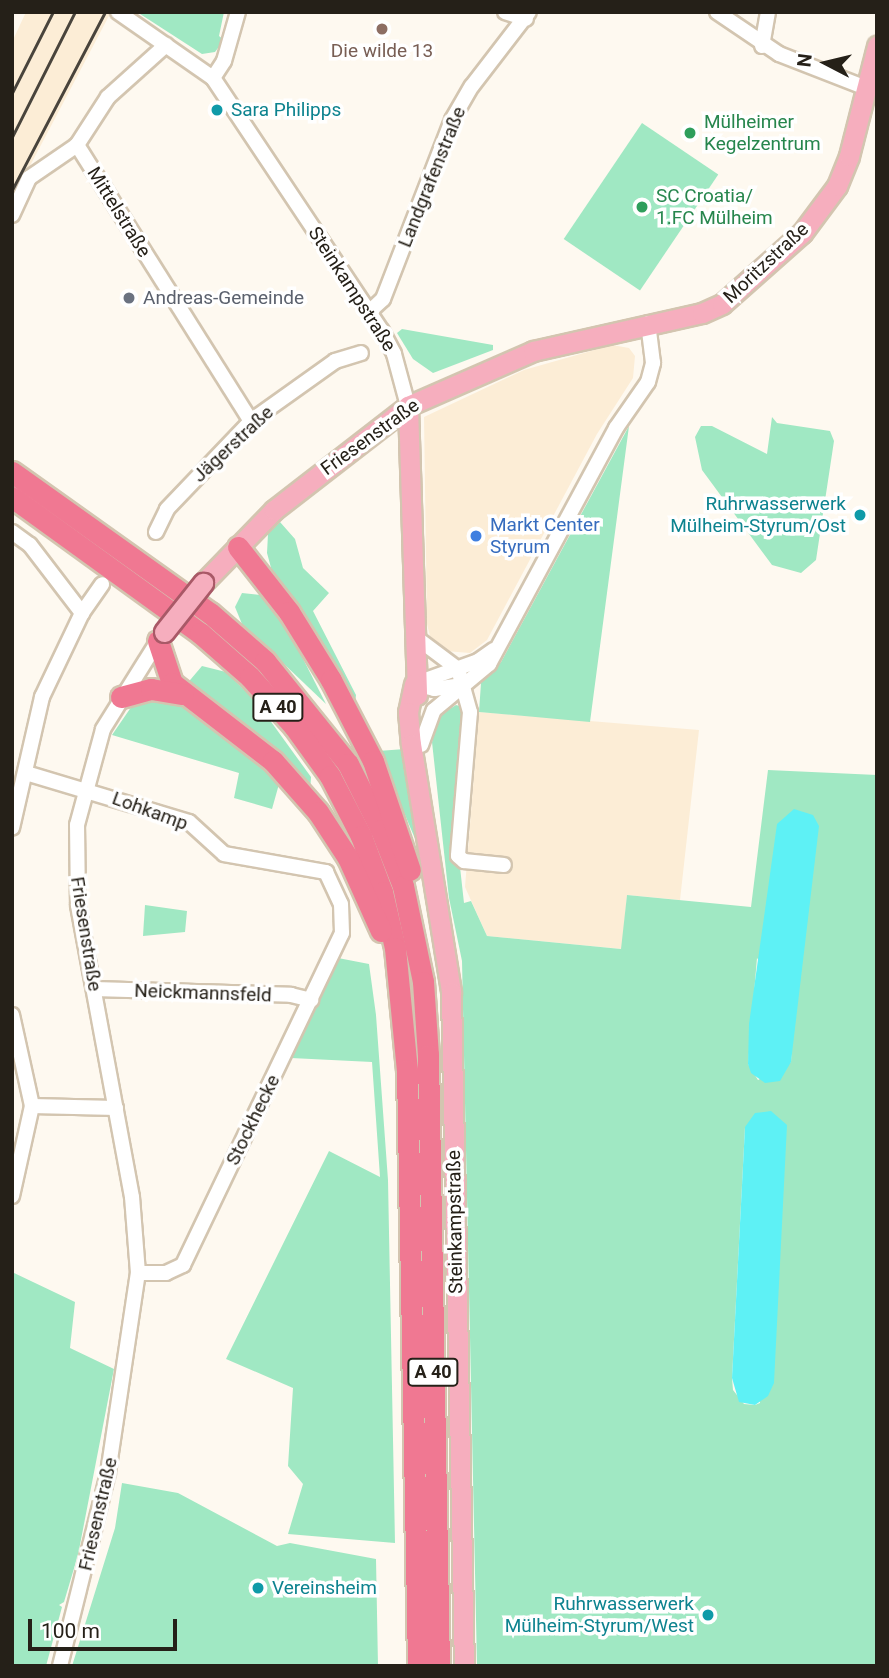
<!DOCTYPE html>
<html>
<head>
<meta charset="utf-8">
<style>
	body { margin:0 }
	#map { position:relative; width:889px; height:1678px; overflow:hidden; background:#fef9f0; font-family:Roboto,sans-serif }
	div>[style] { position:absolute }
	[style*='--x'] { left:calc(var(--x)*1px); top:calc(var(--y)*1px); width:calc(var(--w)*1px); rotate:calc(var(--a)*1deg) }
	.built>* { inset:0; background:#fcedd6 }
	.green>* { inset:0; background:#a0e8c3; transform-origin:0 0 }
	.water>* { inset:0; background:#5ef1f5 }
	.roads { filter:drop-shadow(2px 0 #d3c5b0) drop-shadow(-2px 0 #d3c5b0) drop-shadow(0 2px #d3c5b0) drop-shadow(0 -2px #d3c5b0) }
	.minor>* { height:14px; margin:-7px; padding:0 7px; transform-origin:7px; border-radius:7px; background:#fff }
	.major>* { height:19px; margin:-9.5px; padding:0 9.5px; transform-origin:9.5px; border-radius:9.5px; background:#f6aebe }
	.highway>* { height:21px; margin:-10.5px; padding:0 10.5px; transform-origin:10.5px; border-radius:10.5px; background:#f07892 }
	.rail>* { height:2.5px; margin:-1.25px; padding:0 1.25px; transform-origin:1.25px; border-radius:1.25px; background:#49443c }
	.bridges { filter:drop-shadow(2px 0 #a95967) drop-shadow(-2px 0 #a95967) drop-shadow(0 2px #a95967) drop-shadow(0 -2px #a95967) }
	.major-bridge>* { height:19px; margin:-9.5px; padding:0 9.5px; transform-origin:9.5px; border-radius:9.5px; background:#f6aebe }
	.dots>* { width:19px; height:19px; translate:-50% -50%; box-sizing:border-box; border:4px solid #fff; border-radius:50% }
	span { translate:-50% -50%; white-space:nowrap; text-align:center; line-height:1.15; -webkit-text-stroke:7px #fff; paint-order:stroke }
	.shield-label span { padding:2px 5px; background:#fff; border:2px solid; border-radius:5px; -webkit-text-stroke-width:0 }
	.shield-label { font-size:18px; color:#252018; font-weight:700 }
	.education-label { font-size:19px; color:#785e54 }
	.culture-label { font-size:19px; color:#0d838f }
	.left { translate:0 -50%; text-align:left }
	.right { translate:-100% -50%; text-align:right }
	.leisure-label { font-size:19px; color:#27864d }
	.street-label { font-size:19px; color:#252018 }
	.worship-label { font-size:19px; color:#5b616d }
	.shop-label { font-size:19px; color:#366cbe }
	.frame { position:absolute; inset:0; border:14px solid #252018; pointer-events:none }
	.north { position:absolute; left:791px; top:28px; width:70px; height:70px; -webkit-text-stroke:5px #fff; paint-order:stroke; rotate:277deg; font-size:19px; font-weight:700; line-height:28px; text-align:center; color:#252018 }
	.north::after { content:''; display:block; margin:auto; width:24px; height:32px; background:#252018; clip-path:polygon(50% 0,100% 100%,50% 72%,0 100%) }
	.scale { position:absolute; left:28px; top:1619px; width:149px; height:32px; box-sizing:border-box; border:4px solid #252018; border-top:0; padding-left:9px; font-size:21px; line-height:24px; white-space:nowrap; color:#252018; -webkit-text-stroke:5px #fff; paint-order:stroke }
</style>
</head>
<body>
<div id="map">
	<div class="built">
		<i style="clip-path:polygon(26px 12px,111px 12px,12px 200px,12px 42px)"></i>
		<i style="clip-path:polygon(612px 345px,629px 348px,635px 356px,633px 378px,597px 434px,487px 640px,470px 653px,445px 651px,430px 636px,427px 624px,424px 417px,524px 370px)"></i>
		<i style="clip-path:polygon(479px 712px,699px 730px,680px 900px,627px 895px,622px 949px,487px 936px,465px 887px)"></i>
	</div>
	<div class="green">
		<i style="clip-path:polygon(137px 12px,224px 12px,219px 36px,224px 40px,215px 52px,202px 54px)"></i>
		<i style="left:642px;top:123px;width:92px;height:140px;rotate:34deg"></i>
		<i style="clip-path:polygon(402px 329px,493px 345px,493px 350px,433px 373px,413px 359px,397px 333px)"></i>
		<i style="clip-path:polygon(772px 417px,777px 423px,830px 431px,834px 441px,816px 560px,801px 573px,772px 565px,702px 470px,695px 437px,701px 426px,712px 426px,767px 454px)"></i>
		<i style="clip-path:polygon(629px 426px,590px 722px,479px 712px,481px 683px,501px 662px)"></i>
		<i style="clip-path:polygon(280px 522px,295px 539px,303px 568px,329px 593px,313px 611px,356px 695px,355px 705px,273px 575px,267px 553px,268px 534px)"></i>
		<i style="clip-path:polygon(242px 593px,260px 595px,291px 635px,326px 704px,242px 624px,235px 607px)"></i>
		<i style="clip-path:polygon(202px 666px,226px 672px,256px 701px,311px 777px,310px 793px,185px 686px)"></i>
		<i style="clip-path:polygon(160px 695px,224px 730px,281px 777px,272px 809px,234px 798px,239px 773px,112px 735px,136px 700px)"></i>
		<i style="clip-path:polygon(evenodd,456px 705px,463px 707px,452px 857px,460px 867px,464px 903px,471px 901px,487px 936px,621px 949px,627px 895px,751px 907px,768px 770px,877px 775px,877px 1666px,477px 1666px,462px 961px,449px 898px,432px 742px,440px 715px,456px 705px,757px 958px,794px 1010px,791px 1062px,758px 1080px,748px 1064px,757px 958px,456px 705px,745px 1127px,760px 1403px,755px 1405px,744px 1404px,733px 1390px,732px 1378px,745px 1127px)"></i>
		<i style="clip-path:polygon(405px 749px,416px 841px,378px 751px)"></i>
		<i style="clip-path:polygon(145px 905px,187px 911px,185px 932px,143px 936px)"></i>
		<i style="clip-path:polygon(338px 958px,369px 964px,376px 1015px,388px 1180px,395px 1543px,288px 1534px,303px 1484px,288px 1466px,293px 1388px,226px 1359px,329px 1151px,380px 1177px,372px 1062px,291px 1058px)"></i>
		<i style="clip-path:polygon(12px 1272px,75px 1302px,70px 1348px,114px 1369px,78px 1555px,64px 1602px,59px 1605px,62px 1607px,46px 1666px,12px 1666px)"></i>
		<i style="clip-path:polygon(122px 1483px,178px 1493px,277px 1546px,290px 1543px,376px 1559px,378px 1666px,72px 1666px,115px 1528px)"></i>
	</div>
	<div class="water">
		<i style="clip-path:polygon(794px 809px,813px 815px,819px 826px,791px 1062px,780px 1081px,765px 1083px,751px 1073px,748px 1064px,749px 1024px,777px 824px)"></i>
		<i style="clip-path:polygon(771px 1111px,787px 1125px,774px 1383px,768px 1396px,755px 1405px,739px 1402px,732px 1378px,745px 1127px,755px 1113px)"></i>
	</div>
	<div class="roads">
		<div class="minor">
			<i style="--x:118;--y:12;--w:116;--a:34.8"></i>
			<i style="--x:213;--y:78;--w:304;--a:56.3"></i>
			<i style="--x:382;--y:331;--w:26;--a:62"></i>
			<i style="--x:394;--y:354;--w:54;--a:74.9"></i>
			<i style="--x:505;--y:12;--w:22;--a:18"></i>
			<i style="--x:717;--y:12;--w:75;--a:34.1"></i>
			<i style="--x:779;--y:54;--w:93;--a:21.3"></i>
			<i style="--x:762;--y:46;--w:35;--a:-80"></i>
			<i style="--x:213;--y:78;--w:20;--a:-57"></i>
			<i style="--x:224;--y:61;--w:51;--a:-74.1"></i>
			<i style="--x:77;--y:145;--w:326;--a:57.8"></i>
			<i style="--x:12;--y:215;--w:41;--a:-65.3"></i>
			<i style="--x:29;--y:178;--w:58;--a:-34.5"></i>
			<i style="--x:77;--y:145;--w:57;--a:-57.1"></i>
			<i style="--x:108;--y:97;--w:78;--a:-41.9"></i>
			<i style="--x:369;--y:312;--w:19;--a:-43"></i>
			<i style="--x:383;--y:299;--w:192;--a:-68.9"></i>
			<i style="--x:452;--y:120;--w:39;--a:-60"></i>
			<i style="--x:472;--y:86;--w:93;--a:-52.4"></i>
			<i style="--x:12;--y:532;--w:22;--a:36"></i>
			<i style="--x:30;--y:545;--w:86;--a:52.6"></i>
			<i style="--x:82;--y:613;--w:93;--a:115.5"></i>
			<i style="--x:42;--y:697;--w:134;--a:102.9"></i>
			<i style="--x:156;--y:532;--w:25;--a:-64"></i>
			<i style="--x:167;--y:509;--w:122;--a:-46.3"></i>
			<i style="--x:251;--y:421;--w:103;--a:-35.5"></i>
			<i style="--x:335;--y:361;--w:27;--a:-17"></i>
			<i style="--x:82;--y:613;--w:35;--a:-55"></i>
			<i style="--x:414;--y:636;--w:55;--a:36.9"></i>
			<i style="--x:458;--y:669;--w:45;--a:74.4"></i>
			<i style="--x:470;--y:712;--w:144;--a:94.8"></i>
			<i style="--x:458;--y:856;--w:8;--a:40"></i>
			<i style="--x:464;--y:861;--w:40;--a:5.7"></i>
			<i style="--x:414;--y:684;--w:68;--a:-19.8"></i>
			<i style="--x:478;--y:661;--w:19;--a:-35"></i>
			<i style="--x:414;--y:684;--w:21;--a:14"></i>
			<i style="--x:434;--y:689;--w:27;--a:-8"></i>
			<i style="--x:421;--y:745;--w:37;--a:-70"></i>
			<i style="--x:434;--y:710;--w:72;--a:-39.9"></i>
			<i style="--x:489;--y:664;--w:268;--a:-61.7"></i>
			<i style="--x:616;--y:428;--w:56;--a:-55.2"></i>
			<i style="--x:648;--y:382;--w:20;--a:-75"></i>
			<i style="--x:653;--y:363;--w:40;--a:-97.1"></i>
			<i style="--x:26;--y:773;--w:170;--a:16.7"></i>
			<i style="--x:189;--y:822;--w:47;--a:42.4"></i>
			<i style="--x:224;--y:854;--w:104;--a:10"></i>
			<i style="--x:326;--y:872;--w:35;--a:65"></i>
			<i style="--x:341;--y:904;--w:29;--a:88"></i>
			<i style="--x:342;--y:933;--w:368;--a:115.6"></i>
			<i style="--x:183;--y:1265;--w:19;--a:155"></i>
			<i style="--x:166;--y:1273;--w:28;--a:180"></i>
			<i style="--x:94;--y:989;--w:197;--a:1.7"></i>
			<i style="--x:291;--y:995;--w:21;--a:14"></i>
			<i style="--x:12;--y:1015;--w:93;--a:77.6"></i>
			<i style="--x:32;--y:1106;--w:84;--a:1.4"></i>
			<i style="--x:12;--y:1196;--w:92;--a:-77.5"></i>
			<i style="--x:60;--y:1666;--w:199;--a:-76"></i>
			<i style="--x:108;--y:1473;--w:202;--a:-81.5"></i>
			<i style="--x:138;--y:1273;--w:76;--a:-94.5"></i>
			<i style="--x:132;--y:1197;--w:297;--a:-100.5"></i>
			<i style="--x:78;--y:905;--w:80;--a:-90.7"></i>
			<i style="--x:77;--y:825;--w:99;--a:-74.8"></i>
			<i style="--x:103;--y:729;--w:104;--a:-58"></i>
		</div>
		<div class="major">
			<i style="--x:408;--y:406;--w:289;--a:88.2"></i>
			<i style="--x:203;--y:583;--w:102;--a:-45.8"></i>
			<i style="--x:274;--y:510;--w:170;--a:-37.8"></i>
			<i style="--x:408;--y:406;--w:137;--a:-23.7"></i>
			<i style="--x:533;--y:351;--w:173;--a:-12.7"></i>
			<i style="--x:702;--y:313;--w:22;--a:-24"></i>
			<i style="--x:722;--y:304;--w:107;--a:-41.6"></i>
			<i style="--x:802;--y:233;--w:59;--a:-53.3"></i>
			<i style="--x:837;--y:186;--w:32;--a:-68"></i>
			<i style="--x:849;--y:156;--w:114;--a:-75.7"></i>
			<i style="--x:414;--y:684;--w:29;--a:102"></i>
			<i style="--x:408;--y:712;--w:32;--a:85"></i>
			<i style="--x:411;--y:744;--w:251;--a:80.8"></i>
			<i style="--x:451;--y:992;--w:674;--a:88.9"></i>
		</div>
		<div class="highway">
			<i style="--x:12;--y:472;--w:243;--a:35.5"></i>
			<i style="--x:210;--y:613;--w:73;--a:41.1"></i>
			<i style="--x:265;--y:661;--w:132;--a:51.1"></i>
			<i style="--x:348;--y:764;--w:74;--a:63.4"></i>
			<i style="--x:381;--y:830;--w:60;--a:68.6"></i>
			<i style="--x:403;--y:886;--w:98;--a:78.2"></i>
			<i style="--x:423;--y:982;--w:73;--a:86.1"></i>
			<i style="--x:428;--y:1055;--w:611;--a:88.97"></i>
			<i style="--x:12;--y:497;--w:232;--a:35.9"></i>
			<i style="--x:200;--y:633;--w:67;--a:41.3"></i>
			<i style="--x:250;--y:677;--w:66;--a:48.1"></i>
			<i style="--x:294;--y:726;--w:62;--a:54.2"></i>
			<i style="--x:330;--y:776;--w:68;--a:62.7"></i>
			<i style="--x:361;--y:836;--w:60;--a:69.4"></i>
			<i style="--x:382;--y:892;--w:57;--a:76.9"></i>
			<i style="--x:395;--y:948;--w:123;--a:84.4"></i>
			<i style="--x:407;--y:1070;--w:596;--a:88.94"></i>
			<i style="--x:238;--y:547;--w:83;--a:51.9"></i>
			<i style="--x:289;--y:612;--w:80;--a:58.3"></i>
			<i style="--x:331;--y:680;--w:91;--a:62.6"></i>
			<i style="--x:373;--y:761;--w:115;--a:71.3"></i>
			<i style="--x:158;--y:641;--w:44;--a:71.6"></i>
			<i style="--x:172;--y:683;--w:128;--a:37.7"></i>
			<i style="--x:273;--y:761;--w:68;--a:48.6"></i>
			<i style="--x:318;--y:812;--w:55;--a:56.9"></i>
			<i style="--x:348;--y:858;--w:80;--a:65.7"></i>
			<i style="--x:121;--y:697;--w:31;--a:-15"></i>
			<i style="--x:151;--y:689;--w:32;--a:9"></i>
		</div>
	</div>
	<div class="rail">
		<i style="--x:12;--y:93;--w:91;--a:-63.2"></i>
		<i style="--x:12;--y:137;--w:140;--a:-63.3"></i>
		<i style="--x:12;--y:190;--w:201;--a:-62.4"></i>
	</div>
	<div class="bridges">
		<div class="major-bridge">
			<i style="--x:164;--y:632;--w:63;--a:-51.5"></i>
		</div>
	</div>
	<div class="dots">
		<i style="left:382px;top:29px;background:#8d6e63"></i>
		<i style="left:217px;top:110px;background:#0f9aa8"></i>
		<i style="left:690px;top:133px;background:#2e9e5b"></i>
		<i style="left:642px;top:207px;background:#2e9e5b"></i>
		<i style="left:129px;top:298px;background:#6b7280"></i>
		<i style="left:860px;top:515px;background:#0f9aa8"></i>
		<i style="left:476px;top:536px;background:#3f7fe0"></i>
		<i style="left:258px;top:1588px;background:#0f9aa8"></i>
		<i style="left:708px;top:1615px;background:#0f9aa8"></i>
	</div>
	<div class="shield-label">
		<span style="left:278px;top:707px">A 40</span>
		<span style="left:433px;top:1372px">A 40</span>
	</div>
	<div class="education-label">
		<span style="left:382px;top:51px">Die wilde 13</span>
	</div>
	<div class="culture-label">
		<span class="left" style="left:231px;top:110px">Sara Philipps</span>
		<span class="right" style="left:846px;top:515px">Ruhrwasserwerk<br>Mülheim-Styrum/Ost</span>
		<span class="left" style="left:272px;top:1588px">Vereinsheim</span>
		<span class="right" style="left:694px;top:1615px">Ruhrwasserwerk<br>Mülheim-Styrum/West</span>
	</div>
	<div class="leisure-label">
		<span class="left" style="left:704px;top:133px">Mülheimer<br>Kegelzentrum</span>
		<span class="left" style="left:656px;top:207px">SC Croatia/<br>1.FC Mülheim</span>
	</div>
	<div class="street-label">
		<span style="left:432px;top:177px;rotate:-68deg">Landgrafenstraße</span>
		<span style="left:119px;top:212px;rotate:58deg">Mittelstraße</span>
		<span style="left:766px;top:263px;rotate:-43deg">Moritzstraße</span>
		<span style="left:352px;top:289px;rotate:57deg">Steinkampstraße</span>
		<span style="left:370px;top:437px;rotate:-36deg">Friesenstraße</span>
		<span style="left:233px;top:444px;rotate:-43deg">Jägerstraße</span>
		<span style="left:150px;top:811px;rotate:20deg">Lohkamp</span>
		<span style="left:86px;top:934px;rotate:81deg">Friesenstraße</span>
		<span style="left:203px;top:993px;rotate:2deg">Neickmannsfeld</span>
		<span style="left:253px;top:1120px;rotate:-64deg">Stockhecke</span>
		<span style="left:455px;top:1222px;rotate:-91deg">Steinkampstraße</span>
		<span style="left:98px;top:1514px;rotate:-77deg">Friesenstraße</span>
	</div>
	<div class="worship-label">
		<span class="left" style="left:143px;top:298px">Andreas-Gemeinde</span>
	</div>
	<div class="shop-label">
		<span class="left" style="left:490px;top:536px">Markt Center<br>Styrum</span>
	</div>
	<div class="frame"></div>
	<div class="north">N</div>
	<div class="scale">100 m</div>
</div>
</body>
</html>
